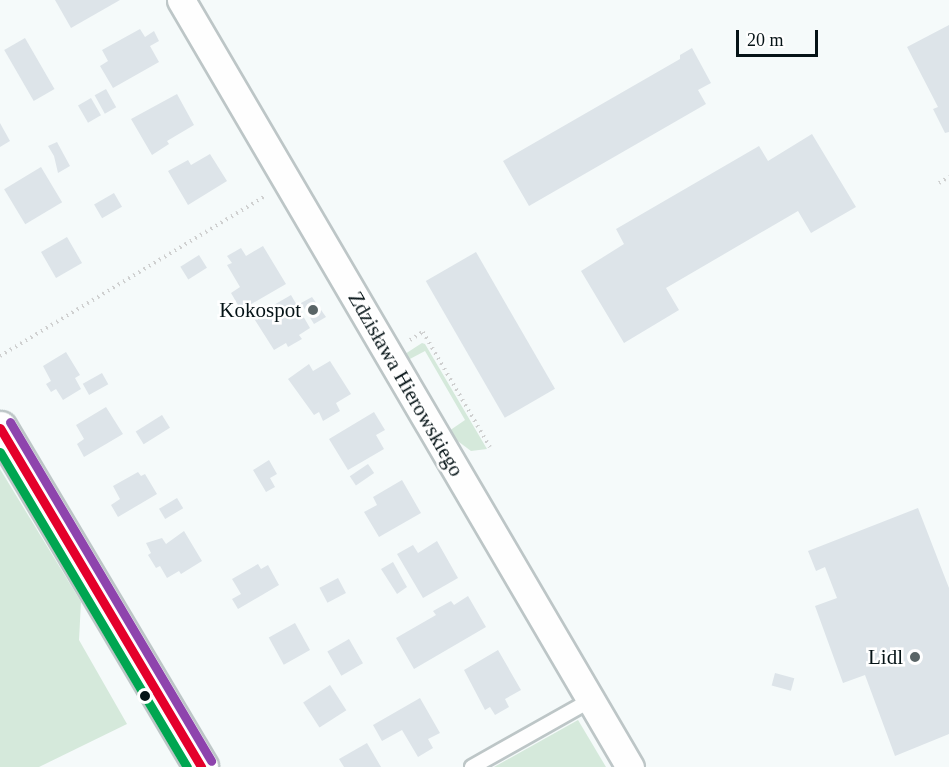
<!DOCTYPE html>
<html>
<head>
<meta charset="utf-8">
<style>
	body { margin:0 }
	#map { position:relative; width:949px; height:767px; overflow:hidden; background:#f5fafa; font-family:"Times New Roman",serif }
	div>[style] { position:absolute }
	[style*='--x'] { left:calc(var(--x)*1px); top:calc(var(--y)*1px); width:calc(var(--w)*1px); rotate:calc(var(--a)*1deg) }
	.green>* { inset:0; background:#d5e9db }
	.building>* { inset:0; background:#dde4e9; transform-origin:0 0 }
	.path>* { height:4px; margin-top:-2px; transform-origin:0; background:repeating-linear-gradient(90deg,#cfd0d0 0 1.5px,transparent 0 6px) }
	.roads { filter:drop-shadow(2px 0 #bdc6c7) drop-shadow(-2px 0 #bdc6c7) drop-shadow(0 2px #bdc6c7) drop-shadow(0 -2px #bdc6c7) }
	.lane>* { height:14px; margin:-7px; padding:0 7px; transform-origin:7px; border-radius:7px; background:#fefefe }
	.street>* { height:27px; margin:-13.5px; padding:0 13.5px; transform-origin:13.5px; border-radius:13.5px; background:#fefefe }
	.secondary>* { height:33px; margin:-16.5px; padding:0 16.5px; transform-origin:16.5px; border-radius:16.5px; background:#fefefe }
	.bus-1>* { height:9px; margin:-4.5px; padding:0 4.5px; transform-origin:4.5px; border-radius:4.5px; background:#e4002b }
	.bus-2>* { height:9px; margin:-4.5px; padding:0 4.5px; transform-origin:4.5px; border-radius:4.5px; background:#00a651 }
	.bus-3>* { height:9px; margin:-4.5px; padding:0 4.5px; transform-origin:4.5px; border-radius:4.5px; background:#8e44ad }
	.dots>* { width:16px; height:16px; translate:-50% -50%; box-sizing:border-box; border:3px solid #fff; border-radius:50% }
	span { translate:-50% -50%; white-space:nowrap; text-align:center; line-height:1.15; -webkit-text-stroke:5px #fff; paint-order:stroke }
	.poi-label { font-size:21px; color:#051316 }
	.right { translate:-100% -50%; text-align:right }
	.street-label { font-size:21px; color:#051316 }
	.scale { position:absolute; left:736px; top:30px; width:82px; height:27px; box-sizing:border-box; border:3px solid #051316; border-top:0; padding-left:8px; font-size:18px; line-height:21px; white-space:nowrap; color:#051316; -webkit-text-stroke:4px #fff; paint-order:stroke }
</style>
</head>
<body>
<div id="map">
	<div class="green">
		<i style="clip-path:polygon(422px 343px,425px 344px,487px 449px,471px 451px,451px 436px,449px 431px,465px 420px,425px 351px,408px 360px,405px 354px)"></i>
		<i style="clip-path:polygon(0 469px,81px 602px,79px 640px,127px 724px,39px 767px,0 767px)"></i>
		<i style="clip-path:polygon(578px 720px,606px 767px,494px 767px)"></i>
	</div>
	<div class="building">
		<i style="clip-path:polygon(55px 0,120px 0,71px 28px)"></i>
		<i style="clip-path:polygon(949px 25px,949px 132px,945px 133px,933px 109px,938px 107px,907px 47px)"></i>
		<i style="clip-path:polygon(140px 29px,145px 37px,154px 31px,159px 41px,150px 46px,159px 62px,113px 88px,100px 66px,108px 61px,102px 50px)"></i>
		<i style="left:25px;top:38px;width:59px;height:24px;rotate:60deg"></i>
		<i style="clip-path:polygon(692px 48px,711px 83px,698px 90px,706px 104px,529px 206px,503px 161px,680px 59px,680px 55px)"></i>
		<i style="left:106px;top:89px;width:21px;height:13px;rotate:61deg"></i>
		<i style="clip-path:polygon(177px 94px,194px 125px,167px 141px,169px 144px,152px 155px,131px 119px)"></i>
		<i style="left:91px;top:98px;width:20px;height:15px;rotate:60deg"></i>
		<i style="clip-path:polygon(0 123px,10px 141px,0 147px)"></i>
		<i style="clip-path:polygon(812px 134px,856px 207px,811px 233px,798px 211px,666px 288px,679px 310px,624px 343px,581px 271px,624px 244px,616px 229px,759px 146px,768px 161px)"></i>
		<i style="clip-path:polygon(57px 142px,70px 166px,58px 173px,54px 156px,48px 146px)"></i>
		<i style="clip-path:polygon(210px 154px,227px 181px,188px 205px,168px 171px,188px 160px,191px 165px)"></i>
		<i style="left:41px;top:167px;width:41px;height:43px;rotate:59deg"></i>
		<i style="left:114px;top:193px;width:16px;height:23px;rotate:60deg"></i>
		<i style="left:67px;top:237px;width:30px;height:30px;rotate:60deg"></i>
		<i style="clip-path:polygon(263px 246px,286px 284px,241px 310px,231px 293px,240px 287px,227px 265px,232px 263px,227px 256px,241px 248px,246px 256px)"></i>
		<i style="left:476px;top:252px;width:158px;height:58px;rotate:60deg"></i>
		<i style="left:199px;top:255px;width:15px;height:22px;rotate:58deg"></i>
		<i style="clip-path:polygon(291px 295px,310px 328px,299px 335px,302px 339px,288px 347px,286px 343px,274px 350px,253px 317px)"></i>
		<i style="clip-path:polygon(312px 297px,326px 317px,314px 324px,301px 303px)"></i>
		<i style="clip-path:polygon(66px 352px,80px 375px,75px 378px,81px 389px,63px 400px,56px 389px,51px 392px,46px 384px,51px 381px,43px 366px)"></i>
		<i style="clip-path:polygon(330px 361px,351px 394px,336px 403px,340px 411px,323px 421px,319px 412px,314px 415px,288px 379px,309px 364px,313px 371px)"></i>
		<i style="left:102px;top:373px;width:13px;height:22px;rotate:61deg"></i>
		<i style="clip-path:polygon(106px 407px,123px 434px,84px 457px,77px 444px,84px 439px,76px 425px)"></i>
		<i style="clip-path:polygon(374px 412px,385px 430px,376px 435px,384px 449px,348px 470px,329px 439px)"></i>
		<i style="left:162px;top:415px;width:15px;height:31px;rotate:58deg"></i>
		<i style="clip-path:polygon(269px 460px,277px 474px,270px 478px,275px 487px,266px 492px,253px 470px)"></i>
		<i style="left:368px;top:464px;width:11px;height:22px;rotate:56deg"></i>
		<i style="clip-path:polygon(138px 472px,141px 476px,145px 474px,157px 494px,118px 517px,111px 505px,120px 499px,113px 486px)"></i>
		<i style="clip-path:polygon(402px 480px,421px 513px,379px 537px,364px 512px,377px 505px,373px 497px)"></i>
		<i style="left:177px;top:498px;width:12px;height:21px;rotate:59deg"></i>
		<i style="clip-path:polygon(918px 508px,949px 588px,949px 734px,895px 756px,865px 675px,843px 683px,815px 606px,837px 598px,825px 567px,816px 571px,808px 551px)"></i>
		<i style="clip-path:polygon(184px 531px,202px 561px,181px 574px,179px 571px,167px 578px,160px 566px,156px 568px,148px 555px,151px 553px,146px 543px,162px 538px,166px 544px)"></i>
		<i style="clip-path:polygon(437px 541px,458px 578px,423px 598px,397px 554px,413px 545px,418px 553px)"></i>
		<i style="clip-path:polygon(393px 562px,407px 587px,397px 594px,381px 569px)"></i>
		<i style="clip-path:polygon(258px 564px,261px 569px,268px 565px,279px 585px,238px 609px,232px 599px,241px 594px,232px 579px)"></i>
		<i style="left:338px;top:578px;width:17px;height:21px;rotate:62deg"></i>
		<i style="clip-path:polygon(468px 596px,486px 627px,414px 669px,396px 638px,436px 615px,433px 611px,451px 601px,454px 605px)"></i>
		<i style="left:295px;top:623px;width:31px;height:30px;rotate:61deg"></i>
		<i style="left:349px;top:639px;width:28px;height:25px;rotate:60deg"></i>
		<i style="clip-path:polygon(498px 650px,521px 690px,505px 699px,509px 707px,495px 715px,490px 707px,485px 710px,464px 670px)"></i>
		<i style="left:775px;top:673px;width:20px;height:13px;rotate:15deg"></i>
		<i style="left:330px;top:685px;width:30px;height:32px;rotate:57deg"></i>
		<i style="clip-path:polygon(420px 698px,440px 733px,428px 739px,433px 748px,418px 757px,402px 730px,382px 741px,373px 725px)"></i>
		<i style="clip-path:polygon(367px 743px,381px 767px,344px 767px,339px 759px)"></i>
	</div>
	<div class="path">
		<i style="--x:939;--y:183;--w:12;--a:-31"></i>
		<i style="--x:410;--y:340;--w:15;--a:-32"></i>
		<i style="--x:423;--y:332;--w:133;--a:59.8"></i>
		<i style="--x:0;--y:356;--w:308;--a:-31.1"></i>
	</div>
	<div class="roads">
		<div class="lane">
			<i style="--x:472;--y:767;--w:137;--a:-29.4"></i>
		</div>
		<div class="street">
			<i style="--x:181;--y:0;--w:889;--a:59.66"></i>
		</div>
		<div class="secondary">
			<i style="--x:0;--y:428;--w:394;--a:59.3"></i>
		</div>
	</div>
	<div class="bus-1">
		<i style="--x:0;--y:428;--w:394;--a:59.3"></i>
	</div>
	<div class="bus-2">
		<i style="--x:0;--y:452;--w:366;--a:59.3"></i>
	</div>
	<div class="bus-3">
		<i style="--x:10;--y:422;--w:394;--a:59.3"></i>
	</div>
	<div class="dots">
		<i style="left:313px;top:310px;background:#596466"></i>
		<i style="left:915px;top:657px;background:#596466"></i>
		<i style="left:145px;top:696px;background:#051316"></i>
	</div>
	<div class="poi-label">
		<span class="right" style="left:301px;top:310px">Kokospot</span>
		<span class="right" style="left:903px;top:657px">Lidl</span>
	</div>
	<div class="street-label">
		<span style="left:406px;top:384px;rotate:60deg">Zdzisława Hierowskiego</span>
	</div>
	<div class="scale">20 m</div>
</div>
</body>
</html>
